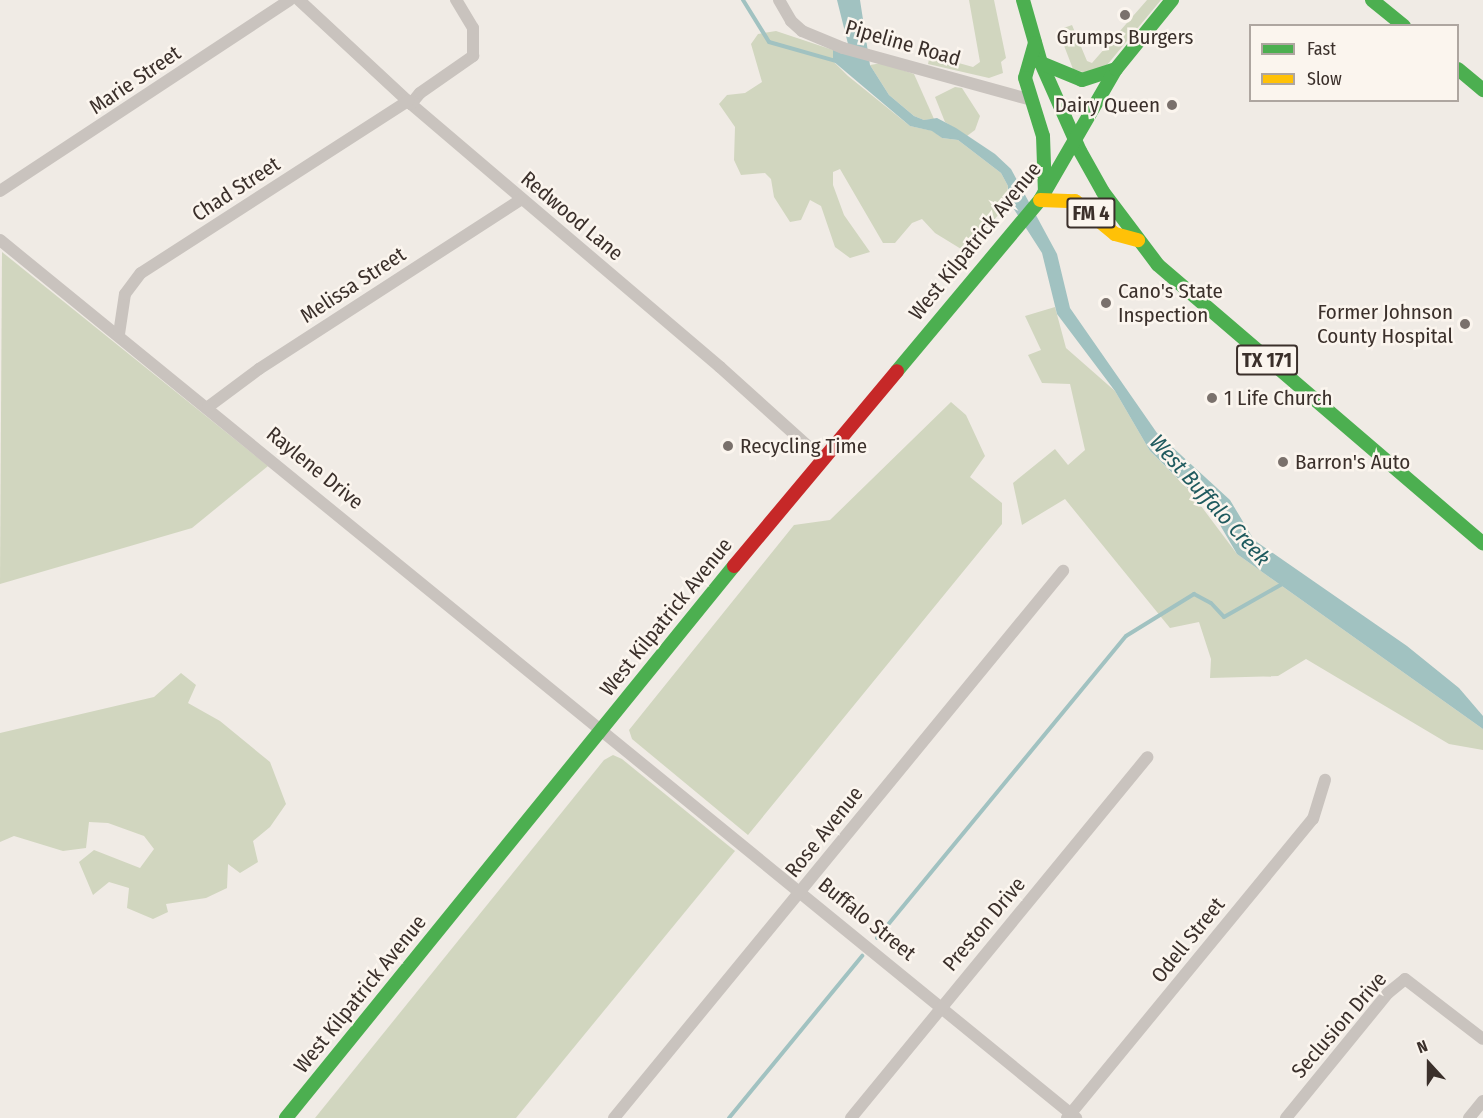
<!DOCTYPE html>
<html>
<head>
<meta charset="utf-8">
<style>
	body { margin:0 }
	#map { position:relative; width:1483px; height:1118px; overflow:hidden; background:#f0ebe5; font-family:"Fira Sans Condensed",sans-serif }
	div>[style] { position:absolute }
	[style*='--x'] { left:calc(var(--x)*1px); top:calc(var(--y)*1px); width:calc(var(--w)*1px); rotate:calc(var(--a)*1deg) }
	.green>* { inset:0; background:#d1d6bf }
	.water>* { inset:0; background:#a1c2c1 }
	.stream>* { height:4px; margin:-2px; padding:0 2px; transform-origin:2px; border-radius:2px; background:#a1c2c1 }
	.street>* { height:12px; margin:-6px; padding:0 6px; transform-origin:6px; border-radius:6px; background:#c9c3be }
	.fast>* { height:14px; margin:-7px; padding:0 7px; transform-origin:7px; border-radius:7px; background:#4caf50 }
	.slow>* { height:14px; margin:-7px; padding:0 7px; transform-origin:7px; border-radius:7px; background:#ffc107 }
	.jam>* { height:14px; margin:-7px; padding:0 7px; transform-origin:7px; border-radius:7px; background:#c62828 }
	.dots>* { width:16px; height:16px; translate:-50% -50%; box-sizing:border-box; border:3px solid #fbf5ee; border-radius:50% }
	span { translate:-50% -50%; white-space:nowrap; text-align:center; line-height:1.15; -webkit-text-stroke:5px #fbf5ee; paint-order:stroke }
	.shield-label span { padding:2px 4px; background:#fbf5ee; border:2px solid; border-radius:4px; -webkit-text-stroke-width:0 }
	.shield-label { font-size:20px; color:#3b302b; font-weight:700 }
	.poi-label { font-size:21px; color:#3b302b }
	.right { translate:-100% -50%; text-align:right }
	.left { translate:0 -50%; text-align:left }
	.street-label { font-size:21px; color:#3b302b }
	.water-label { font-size:22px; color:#1f5a5e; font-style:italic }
	.legend { position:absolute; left:1249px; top:24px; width:210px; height:78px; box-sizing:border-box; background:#fbf5ee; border:2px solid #aea6a0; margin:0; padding:8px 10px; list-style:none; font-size:18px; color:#3b302b }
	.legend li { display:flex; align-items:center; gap:12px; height:30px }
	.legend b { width:30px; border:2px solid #aea6a0 }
	.north { position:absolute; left:1399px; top:1034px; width:60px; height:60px; -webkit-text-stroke:4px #fbf5ee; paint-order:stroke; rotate:339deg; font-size:16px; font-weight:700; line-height:24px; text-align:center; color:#3b302b }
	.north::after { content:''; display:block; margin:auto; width:21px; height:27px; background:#3b302b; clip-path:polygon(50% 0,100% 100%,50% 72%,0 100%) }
</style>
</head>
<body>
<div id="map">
	<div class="green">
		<i style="clip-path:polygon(969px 0,994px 0,1006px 58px,1001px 62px,1003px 73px,989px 78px,928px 64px,930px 55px,973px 67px,980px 62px)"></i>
		<i style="clip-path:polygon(1147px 0,1161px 0,1102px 71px,1096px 76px,1073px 69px,1058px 30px,1072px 25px,1087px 61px,1092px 63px)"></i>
		<i style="clip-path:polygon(776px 31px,833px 50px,833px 61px,848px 76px,910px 126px,933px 131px,942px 138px,958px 140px,1001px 173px,1008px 186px,1006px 206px,966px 252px,935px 233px,922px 219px,912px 223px,895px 243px,883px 243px,840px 169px,833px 172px,833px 185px,844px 215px,870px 252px,850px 258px,835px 247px,821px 206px,810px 200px,801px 220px,790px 222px,774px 197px,771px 179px,765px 173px,741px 175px,734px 160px,735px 127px,719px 104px,727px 95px,745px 93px,762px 82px,751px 44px,758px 34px)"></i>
		<i style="clip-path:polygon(882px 63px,914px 74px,934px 119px,924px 120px,914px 116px,889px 95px,870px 65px)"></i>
		<i style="clip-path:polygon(955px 87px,962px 88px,980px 116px,975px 130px,967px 136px,945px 122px,935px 97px)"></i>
		<i style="clip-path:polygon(2px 252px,268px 466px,192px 528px,0 584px)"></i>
		<i style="clip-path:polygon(1055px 307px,1066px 348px,1115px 391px,1150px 451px,1189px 490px,1237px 554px,1483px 729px,1483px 750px,1449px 744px,1306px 659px,1278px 676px,1210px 678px,1211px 659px,1199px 622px,1170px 628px,1065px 499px,1022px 525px,1013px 483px,1055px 449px,1068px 465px,1085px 450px,1070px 384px,1042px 383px,1028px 355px,1041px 350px,1025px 316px)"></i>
		<i style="clip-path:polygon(951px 402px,966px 415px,985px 456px,970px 477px,1002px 503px,1002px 524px,748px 835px,632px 739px,629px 730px,794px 525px,830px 520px)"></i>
		<i style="clip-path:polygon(181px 673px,196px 685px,188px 703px,220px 721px,270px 762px,286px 804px,270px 827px,253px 841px,258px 862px,240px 873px,228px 864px,227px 888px,206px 898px,166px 904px,168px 912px,153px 919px,127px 908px,129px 888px,109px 882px,93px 895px,79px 862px,94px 850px,140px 868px,154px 849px,144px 836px,108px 823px,89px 822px,86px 848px,63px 851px,14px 836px,0 842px,0 733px,154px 697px)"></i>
		<i style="clip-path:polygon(613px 755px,622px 759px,735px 851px,516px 1118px,315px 1118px,604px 760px)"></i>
	</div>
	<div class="water">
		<i style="clip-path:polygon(837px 0,860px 0,870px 65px,889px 95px,914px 116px,924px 120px,937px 118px,956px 128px,995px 154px,1011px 169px,1057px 254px,1070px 308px,1157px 433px,1230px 500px,1254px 540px,1407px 646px,1459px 688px,1483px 716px,1483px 729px,1237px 554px,1213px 513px,1150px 451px,1115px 391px,1057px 314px,1042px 253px,1008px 200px,1008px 186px,1001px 173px,958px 140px,942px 138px,932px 131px,910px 126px,833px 61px,833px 50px,850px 52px)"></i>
	</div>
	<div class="stream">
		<i style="--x:743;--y:0;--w:49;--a:58.2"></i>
		<i style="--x:769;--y:42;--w:70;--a:15.8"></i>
		<i style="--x:877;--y:938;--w:391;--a:-50.5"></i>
		<i style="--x:1126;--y:636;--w:80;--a:-31.7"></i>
		<i style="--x:1194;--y:594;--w:19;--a:28"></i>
		<i style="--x:1211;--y:603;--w:19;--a:47"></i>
		<i style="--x:1224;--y:617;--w:67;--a:-29.6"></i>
		<i style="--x:729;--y:1118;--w:210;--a:-50.6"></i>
	</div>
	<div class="street">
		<i style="--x:299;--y:0;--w:153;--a:42.9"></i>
		<i style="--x:411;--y:104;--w:406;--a:40.4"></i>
		<i style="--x:720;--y:367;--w:137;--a:42"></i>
		<i style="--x:779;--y:0;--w:24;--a:60"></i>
		<i style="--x:791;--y:21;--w:15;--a:42"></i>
		<i style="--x:802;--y:31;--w:44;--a:22.5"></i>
		<i style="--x:843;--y:48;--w:196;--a:15.4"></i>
		<i style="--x:411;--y:104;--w:14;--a:-51"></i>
		<i style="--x:420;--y:93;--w:65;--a:-34.9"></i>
		<i style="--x:473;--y:56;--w:28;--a:-90"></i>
		<i style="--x:473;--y:28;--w:33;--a:-121"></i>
		<i style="--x:0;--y:191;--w:347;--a:-33.4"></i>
		<i style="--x:0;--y:240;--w:1389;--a:39.21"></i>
		<i style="--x:119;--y:334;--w:40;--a:-81.5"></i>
		<i style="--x:125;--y:294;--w:26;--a:-53"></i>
		<i style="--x:141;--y:273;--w:318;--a:-32.8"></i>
		<i style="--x:208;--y:407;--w:64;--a:-36.7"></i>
		<i style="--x:259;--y:369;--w:313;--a:-32.9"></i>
		<i style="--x:614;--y:1118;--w:708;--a:-50.62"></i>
		<i style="--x:851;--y:1118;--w:467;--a:-50.6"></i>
		<i style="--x:1067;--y:1118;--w:387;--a:-50.6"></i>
		<i style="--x:1313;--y:819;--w:41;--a:-72.9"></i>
		<i style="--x:1286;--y:1118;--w:161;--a:-50.8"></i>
		<i style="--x:1388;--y:993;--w:22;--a:-39"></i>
		<i style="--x:1405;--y:979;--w:98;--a:37.6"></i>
		<i style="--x:1469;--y:1118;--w:22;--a:-51"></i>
	</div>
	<div class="fast">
		<i style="--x:1023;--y:0;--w:66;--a:74.1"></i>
		<i style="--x:1041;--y:63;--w:96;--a:66.1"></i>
		<i style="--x:1080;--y:151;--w:47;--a:60.7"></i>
		<i style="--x:1103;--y:192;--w:91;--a:53"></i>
		<i style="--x:1158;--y:265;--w:428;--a:40.6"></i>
		<i style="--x:1372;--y:0;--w:41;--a:39.1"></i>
		<i style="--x:1035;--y:43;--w:36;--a:106"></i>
		<i style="--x:1025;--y:78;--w:61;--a:72.8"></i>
		<i style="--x:1043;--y:136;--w:57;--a:88"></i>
		<i style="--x:1041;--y:63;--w:44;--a:22.5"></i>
		<i style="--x:1082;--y:80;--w:36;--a:-18"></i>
		<i style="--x:1458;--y:69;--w:33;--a:40"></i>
		<i style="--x:897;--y:371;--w:223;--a:-50.1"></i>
		<i style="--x:1040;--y:200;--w:151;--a:-59.9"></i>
		<i style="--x:1116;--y:69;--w:89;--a:-50.9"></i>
		<i style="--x:286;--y:1118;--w:711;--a:-50.94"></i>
	</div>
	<div class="slow">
		<i style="--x:1040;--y:200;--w:35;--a:2"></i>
		<i style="--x:1075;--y:201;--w:52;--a:39.5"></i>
		<i style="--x:1115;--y:234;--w:24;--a:15"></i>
	</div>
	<div class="jam">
		<i style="--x:734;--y:566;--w:254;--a:-50.1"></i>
	</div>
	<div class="dots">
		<i style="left:1125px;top:15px;background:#7a716c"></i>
		<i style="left:1172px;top:105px;background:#7a716c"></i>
		<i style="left:1106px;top:303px;background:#7a716c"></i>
		<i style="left:1465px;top:324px;background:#7a716c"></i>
		<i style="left:1212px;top:398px;background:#7a716c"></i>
		<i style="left:728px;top:446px;background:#7a716c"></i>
		<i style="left:1283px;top:462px;background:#7a716c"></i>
	</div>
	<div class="shield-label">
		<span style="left:1091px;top:213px">FM 4</span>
		<span style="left:1267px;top:360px">TX 171</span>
	</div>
	<div class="poi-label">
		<span style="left:1125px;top:37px">Grumps Burgers</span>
		<span class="right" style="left:1160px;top:105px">Dairy Queen</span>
		<span class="left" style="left:1118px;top:303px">Cano's State<br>Inspection</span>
		<span class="right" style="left:1453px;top:324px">Former Johnson<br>County Hospital</span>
		<span class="left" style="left:1224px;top:398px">1 Life Church</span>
		<span class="left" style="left:740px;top:446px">Recycling Time</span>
		<span class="left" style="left:1295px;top:462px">Barron's Auto</span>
	</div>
	<div class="street-label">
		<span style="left:903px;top:43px;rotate:16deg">Pipeline Road</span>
		<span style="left:135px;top:80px;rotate:-34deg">Marie Street</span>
		<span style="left:236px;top:189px;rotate:-33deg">Chad Street</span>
		<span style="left:572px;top:216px;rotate:40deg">Redwood Lane</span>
		<span style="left:975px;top:241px;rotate:-51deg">West Kilpatrick Avenue</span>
		<span style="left:353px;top:285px;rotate:-33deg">Melissa Street</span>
		<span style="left:315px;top:468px;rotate:39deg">Raylene Drive</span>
		<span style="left:666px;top:617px;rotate:-51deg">West Kilpatrick Avenue</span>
		<span style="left:824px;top:832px;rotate:-51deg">Rose Avenue</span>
		<span style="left:867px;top:919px;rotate:39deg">Buffalo Street</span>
		<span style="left:984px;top:924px;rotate:-50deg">Preston Drive</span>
		<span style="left:1188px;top:940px;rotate:-51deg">Odell Street</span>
		<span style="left:360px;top:994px;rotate:-51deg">West Kilpatrick Avenue</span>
		<span style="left:1339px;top:1025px;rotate:-49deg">Seclusion Drive</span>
	</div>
	<div class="water-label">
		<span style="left:1210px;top:500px;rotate:48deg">West Buffalo Creek</span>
	</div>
	<ul class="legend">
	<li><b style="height:8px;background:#4caf50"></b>Fast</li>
	<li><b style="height:8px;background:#ffc107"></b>Slow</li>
	</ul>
	<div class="north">N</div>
</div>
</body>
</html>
